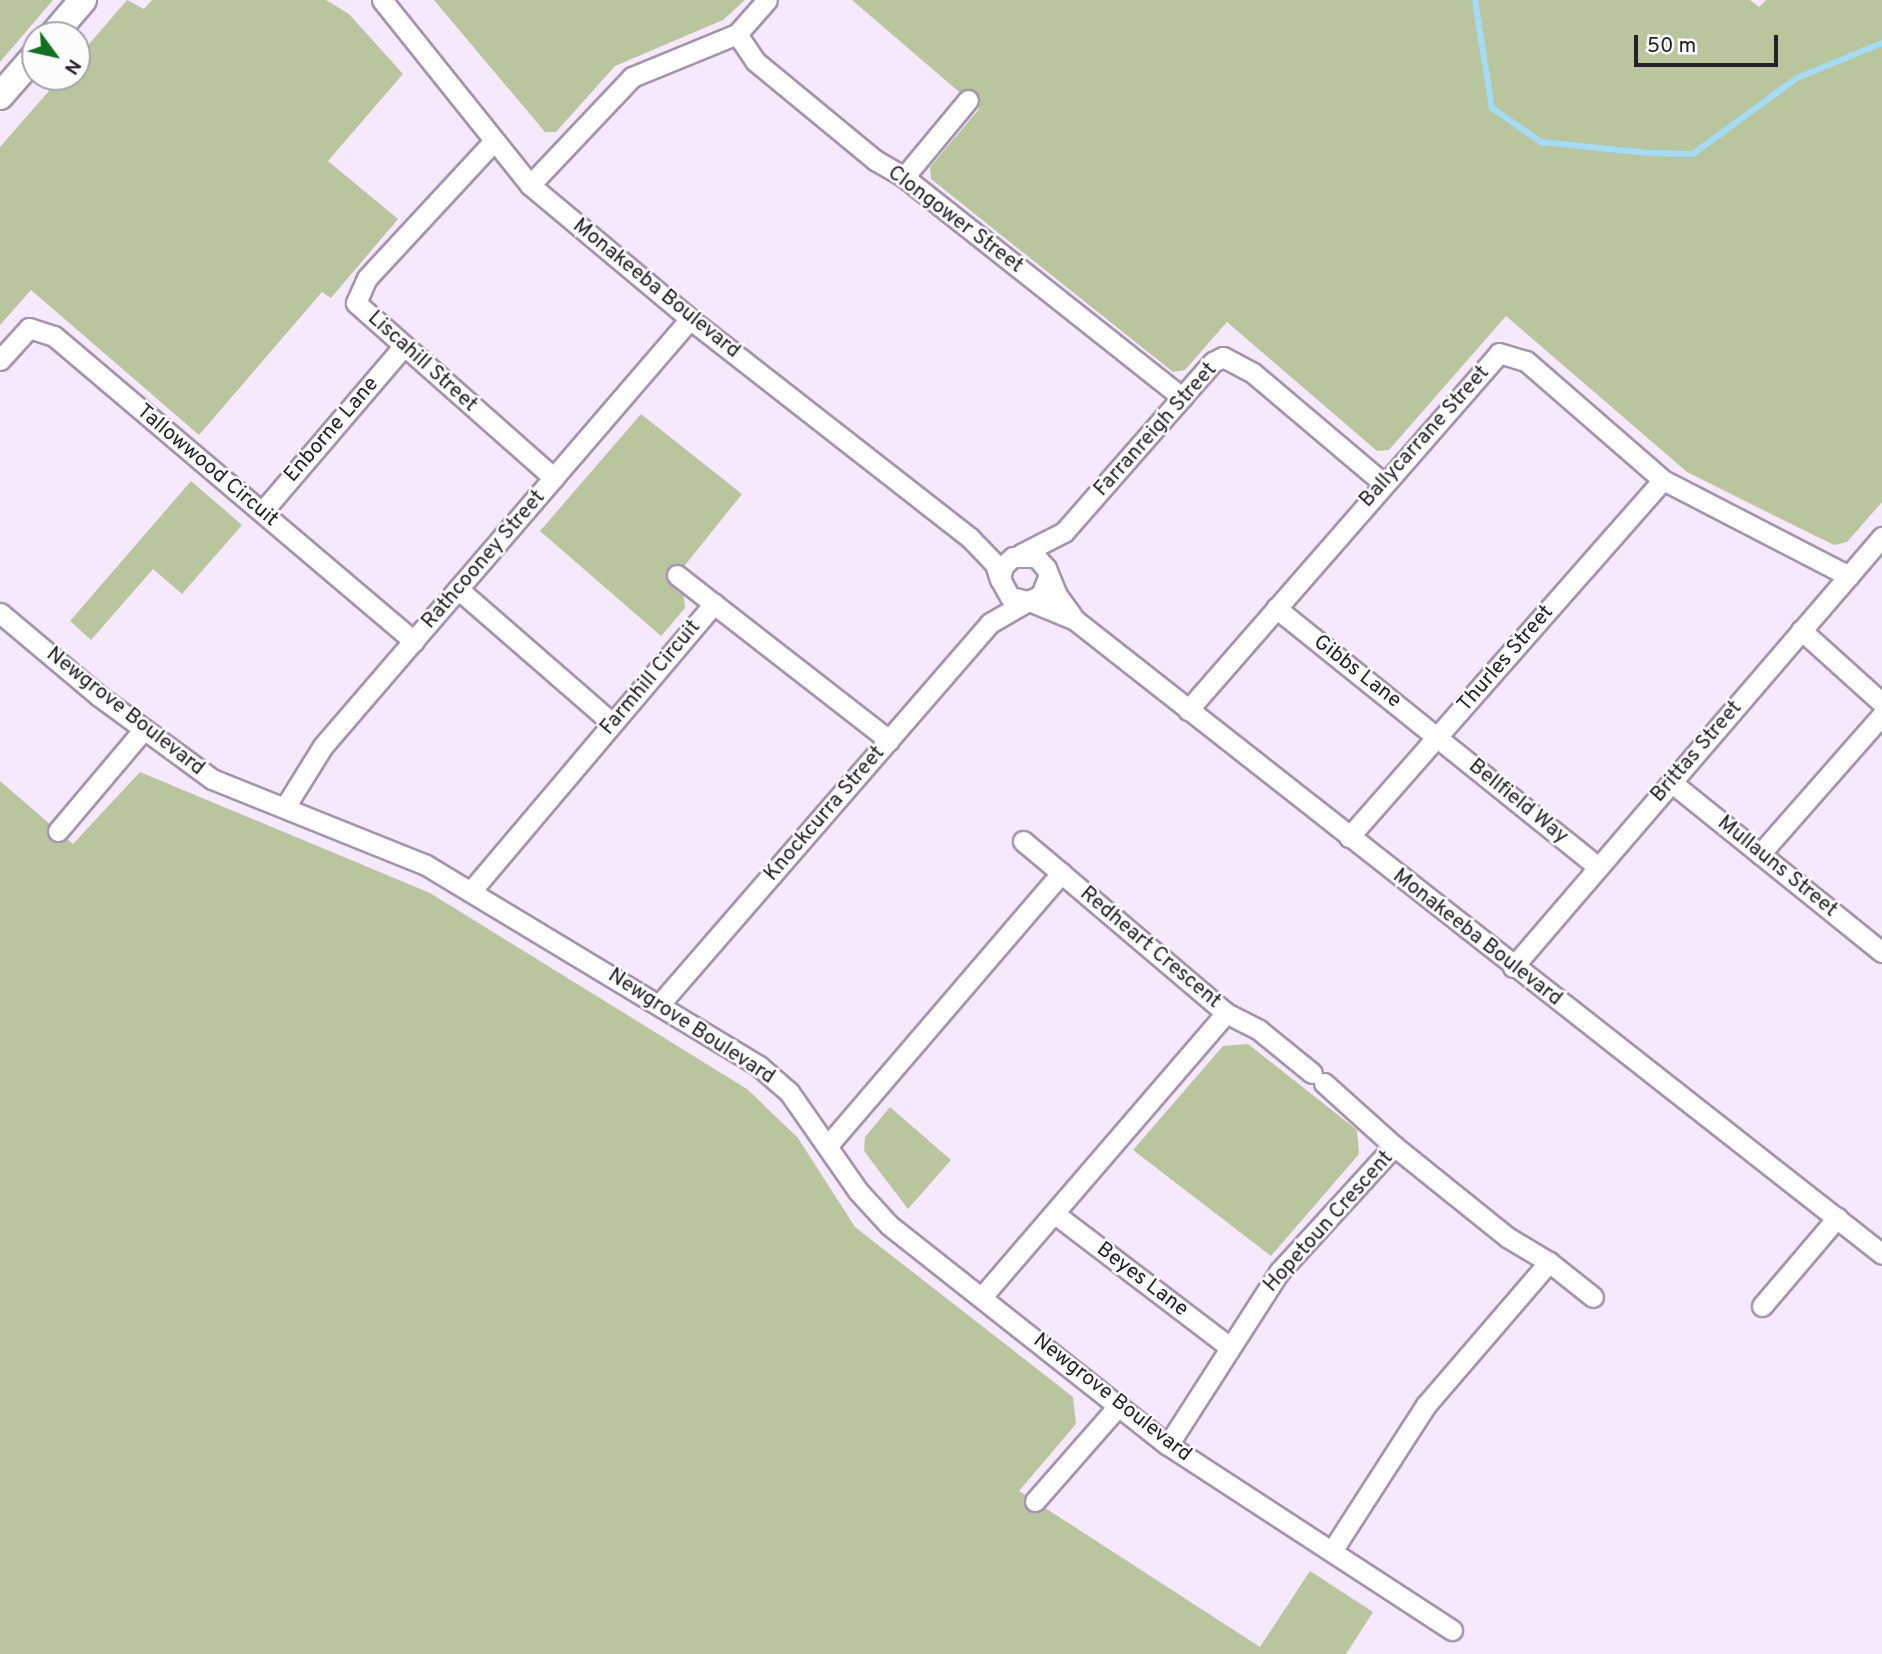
<!DOCTYPE html>
<html>
<head>
<meta charset="utf-8">
<style>
	body { margin:0 }
	#map { position:relative; width:1882px; height:1654px; overflow:hidden; background:#f6e9fe; font-family:Overpass,sans-serif }
	div>[style] { position:absolute }
	[style*='--x'] { left:calc(var(--x)*1px); top:calc(var(--y)*1px); width:calc(var(--w)*1px); rotate:calc(var(--a)*1deg) }
	.green>* { inset:0; background:#b9c69d }
	.stream>* { height:6px; margin:-3px; padding:0 3px; transform-origin:3px; border-radius:3px; background:#a3dcf7 }
	.roads { filter:drop-shadow(2px 0 #a494ad) drop-shadow(-2px 0 #a494ad) drop-shadow(0 2px #a494ad) drop-shadow(0 -2px #a494ad) }
	.minor>* { height:19px; margin:-9.5px; padding:0 9.5px; transform-origin:9.5px; border-radius:9.5px; background:#fff }
	.major>* { height:26px; margin:-13px; padding:0 13px; transform-origin:13px; border-radius:13px; background:#fff }
	span { translate:-50% -50%; white-space:nowrap; text-align:center; line-height:1.15; -webkit-text-stroke:5px #fcfcfc; paint-order:stroke }
	.street-label { font-size:21px; color:#262029 }
	.north { position:absolute; left:21px; top:21px; width:70px; height:70px; box-sizing:border-box; background:#fcfcfc; border:2px solid #a6a4a8; border-radius:50%; rotate:123deg; font-size:19px; font-weight:700; line-height:28px; text-align:center; color:#262029 }
	.north::after { content:''; display:block; margin:auto; width:24px; height:32px; background:#11701e; clip-path:polygon(50% 0,100% 100%,50% 72%,0 100%) }
	.scale { position:absolute; left:1634px; top:35px; width:144px; height:32px; box-sizing:border-box; border:4px solid #262029; border-top:0; padding-left:9px; font-size:21px; line-height:24px; white-space:nowrap; color:#262029; -webkit-text-stroke:5px #fcfcfc; paint-order:stroke }
</style>
</head>
<body>
<div id="map">
	<div class="green">
		<i style="clip-path:polygon(0 0,53px 0,0 62px)"></i>
		<i style="clip-path:polygon(127px 0,144px 9px,152px 0,326px 0,349px 14px,403px 74px,328px 161px,398px 219px,331px 298px,322px 292px,199px 435px,31px 290px,0 325px,0 147px,61px 77px,77px 77px,77px 58px)"></i>
		<i style="clip-path:polygon(434px 0,745px 0,723px 20px,615px 66px,556px 132px,545px 132px)"></i>
		<i style="clip-path:polygon(852px 0,1750px 0,1759px 7px,1766px 0,1882px 0,1882px 502px,1847px 542px,1834px 545px,1781px 519px,1687px 472px,1506px 316px,1389px 450px,1377px 451px,1227px 322px,1185px 370px,1173px 372px,931px 179px,930px 167px,979px 109px)"></i>
		<i style="clip-path:polygon(641px 414px,742px 494px,670px 584px,684px 596px,685px 608px,661px 636px,540px 531px)"></i>
		<i style="clip-path:polygon(191px 481px,242px 525px,182px 594px,153px 569px,91px 640px,70px 621px)"></i>
		<i style="clip-path:polygon(140px 772px,430px 893px,747px 1089px,798px 1138px,855px 1227px,1073px 1397px,1076px 1424px,1019px 1491px,1260px 1647px,1310px 1571px,1373px 1612px,1346px 1654px,0 1654px,0 781px,73px 844px)"></i>
		<i style="clip-path:polygon(1248px 1044px,1357px 1130px,1359px 1154px,1271px 1256px,1133px 1150px,1223px 1046px)"></i>
		<i style="clip-path:polygon(890px 1107px,951px 1160px,908px 1209px,864px 1151px,865px 1137px)"></i>
	</div>
	<div class="stream">
		<i style="--x:1475;--y:0;--w:109;--a:81.1"></i>
		<i style="--x:1492;--y:108;--w:60;--a:34.8"></i>
		<i style="--x:1541;--y:142;--w:108;--a:5.9"></i>
		<i style="--x:1648;--y:153;--w:45;--a:1.3"></i>
		<i style="--x:1693;--y:154;--w:129;--a:-36.2"></i>
		<i style="--x:1797;--y:78;--w:92;--a:-22.4"></i>
	</div>
	<div class="roads">
		<div class="minor">
			<i style="--x:382;--y:0;--w:237;--a:51.3"></i>
			<i style="--x:530;--y:185;--w:209;--a:39.9"></i>
			<i style="--x:690;--y:319;--w:355;--a:38"></i>
			<i style="--x:970;--y:538;--w:36;--a:46"></i>
			<i style="--x:995;--y:564;--w:16;--a:72"></i>
			<i style="--x:737;--y:34;--w:32;--a:56"></i>
			<i style="--x:755;--y:61;--w:156;--a:39.5"></i>
			<i style="--x:875;--y:160;--w:34;--a:30"></i>
			<i style="--x:904;--y:177;--w:355;--a:38.4"></i>
			<i style="--x:493;--y:142;--w:185;--a:132.8"></i>
			<i style="--x:367;--y:278;--w:27;--a:114"></i>
			<i style="--x:356;--y:303;--w:264;--a:41.5"></i>
			<i style="--x:904;--y:177;--w:100;--a:-50.3"></i>
			<i style="--x:530;--y:185;--w:149;--a:-46.6"></i>
			<i style="--x:632;--y:77;--w:113;--a:-22.3"></i>
			<i style="--x:737;--y:34;--w:45;--a:-48.6"></i>
			<i style="--x:0;--y:360;--w:43;--a:-47.8"></i>
			<i style="--x:29;--y:328;--w:26;--a:18"></i>
			<i style="--x:54;--y:336;--w:472;--a:40.3"></i>
			<i style="--x:262;--y:512;--w:217;--a:-49.5"></i>
			<i style="--x:1021;--y:554;--w:48;--a:-27.1"></i>
			<i style="--x:1064;--y:532;--w:226;--a:-48.8"></i>
			<i style="--x:1213;--y:362;--w:11;--a:-27"></i>
			<i style="--x:1223;--y:357;--w:34;--a:28"></i>
			<i style="--x:1253;--y:373;--w:170;--a:40.2"></i>
			<i style="--x:677;--y:575;--w:47;--a:38.1"></i>
			<i style="--x:1048;--y:577;--w:19;--a:111"></i>
			<i style="--x:1041;--y:595;--w:14;--a:155"></i>
			<i style="--x:1028;--y:601;--w:18;--a:-167"></i>
			<i style="--x:1010;--y:597;--w:21;--a:-119"></i>
			<i style="--x:1000;--y:579;--w:13;--a:-77"></i>
			<i style="--x:1003;--y:566;--w:13;--a:-42"></i>
			<i style="--x:1013;--y:557;--w:23;--a:0"></i>
			<i style="--x:1036;--y:557;--w:15;--a:48"></i>
			<i style="--x:1046;--y:568;--w:29;--a:68"></i>
			<i style="--x:1057;--y:595;--w:26;--a:54"></i>
			<i style="--x:458;--y:589;--w:204;--a:41"></i>
			<i style="--x:1029;--y:601;--w:50;--a:22.4"></i>
			<i style="--x:1075;--y:620;--w:1026;--a:38.15"></i>
			<i style="--x:1276;--y:608;--w:413;--a:38.8"></i>
			<i style="--x:0;--y:613;--w:129;--a:40"></i>
			<i style="--x:99;--y:696;--w:140;--a:36.3"></i>
			<i style="--x:212;--y:779;--w:231;--a:21.9"></i>
			<i style="--x:426;--y:865;--w:389;--a:31.1"></i>
			<i style="--x:759;--y:1066;--w:40;--a:41"></i>
			<i style="--x:789;--y:1092;--w:121;--a:55.1"></i>
			<i style="--x:858;--y:1191;--w:46;--a:47.6"></i>
			<i style="--x:889;--y:1225;--w:355;--a:38.3"></i>
			<i style="--x:1168;--y:1445;--w:339;--a:33.1"></i>
			<i style="--x:1801;--y:630;--w:109;--a:42"></i>
			<i style="--x:1188;--y:710;--w:473;--a:-48.9"></i>
			<i style="--x:1499;--y:353;--w:28;--a:17"></i>
			<i style="--x:1526;--y:361;--w:181;--a:41"></i>
			<i style="--x:1663;--y:480;--w:209;--a:27.3"></i>
			<i style="--x:1671;--y:782;--w:271;--a:38.9"></i>
			<i style="--x:285;--y:807;--w:72;--a:-58.1"></i>
			<i style="--x:323;--y:746;--w:563;--a:-49.32"></i>
			<i style="--x:58;--y:831;--w:132;--a:-49.9"></i>
			<i style="--x:1349;--y:837;--w:475;--a:-48.7"></i>
			<i style="--x:1023;--y:841;--w:50;--a:40.1"></i>
			<i style="--x:1760;--y:854;--w:185;--a:-48.7"></i>
			<i style="--x:472;--y:890;--w:375;--a:-49.8"></i>
			<i style="--x:714;--y:604;--w:222;--a:37.9"></i>
			<i style="--x:1513;--y:967;--w:567;--a:-49.37"></i>
			<i style="--x:659;--y:1005;--w:505;--a:-49.09"></i>
			<i style="--x:990;--y:623;--w:44;--a:-30.1"></i>
			<i style="--x:1226;--y:1013;--w:37;--a:27"></i>
			<i style="--x:1259;--y:1030;--w:68;--a:39.1"></i>
			<i style="--x:1324;--y:1083;--w:94;--a:42"></i>
			<i style="--x:829;--y:1144;--w:357;--a:-49.4"></i>
			<i style="--x:1061;--y:873;--w:216;--a:40.3"></i>
			<i style="--x:1226;--y:1013;--w:373;--a:130.7"></i>
			<i style="--x:1055;--y:1214;--w:218;--a:37.3"></i>
			<i style="--x:1549;--y:1262;--w:56;--a:38.5"></i>
			<i style="--x:1762;--y:1306;--w:116;--a:-49.6"></i>
			<i style="--x:1168;--y:1445;--w:206;--a:-57.3"></i>
			<i style="--x:1279;--y:1272;--w:171;--a:-47.6"></i>
			<i style="--x:1394;--y:1146;--w:145;--a:38.8"></i>
			<i style="--x:1507;--y:1237;--w:49;--a:30.8"></i>
			<i style="--x:1549;--y:1262;--w:189;--a:130.7"></i>
			<i style="--x:1426;--y:1405;--w:174;--a:122.8"></i>
			<i style="--x:1035;--y:1501;--w:128;--a:-48.8"></i>
		</div>
		<div class="major">
			<i style="--x:53;--y:35;--w:46;--a:-49.4"></i>
			<i style="--x:0;--y:96;--w:53;--a:-48.8"></i>
		</div>
	</div>
	<div class="street-label">
		<span style="left:955px;top:220px;rotate:37deg">Clongower Street</span>
		<span style="left:656px;top:289px;rotate:39deg">Monakeeba Boulevard</span>
		<span style="left:422px;top:362px;rotate:42deg">Liscahill Street</span>
		<span style="left:332px;top:430px;rotate:-49deg">Enborne Lane</span>
		<span style="left:1156px;top:430px;rotate:-48deg">Farranreigh Street</span>
		<span style="left:1425px;top:437px;rotate:-48deg">Ballycarrane Street</span>
		<span style="left:207px;top:466px;rotate:40deg">Tallowwood Circuit</span>
		<span style="left:484px;top:560px;rotate:-49deg">Rathcooney Street</span>
		<span style="left:1506px;top:659px;rotate:-49deg">Thurles Street</span>
		<span style="left:1357px;top:672px;rotate:38deg">Gibbs Lane</span>
		<span style="left:651px;top:678px;rotate:-50deg">Farmhill Circuit</span>
		<span style="left:125px;top:712px;rotate:38deg">Newgrove Boulevard</span>
		<span style="left:1697px;top:752px;rotate:-49deg">Brittas Street</span>
		<span style="left:1518px;top:802px;rotate:39deg">Bellfield Way</span>
		<span style="left:825px;top:814px;rotate:-49deg">Knockcurra Street</span>
		<span style="left:1777px;top:867px;rotate:39deg">Mullauns Street</span>
		<span style="left:1477px;top:938px;rotate:38deg">Monakeeba Boulevard</span>
		<span style="left:1150px;top:948px;rotate:40deg">Redheart Crescent</span>
		<span style="left:691px;top:1027px;rotate:33deg">Newgrove Boulevard</span>
		<span style="left:1329px;top:1222px;rotate:-48deg">Hopetoun Crescent</span>
		<span style="left:1142px;top:1280px;rotate:37deg">Beyes Lane</span>
		<span style="left:1112px;top:1398px;rotate:38deg">Newgrove Boulevard</span>
	</div>
	<div class="north">N</div>
	<div class="scale">50 m</div>
</div>
</body>
</html>
